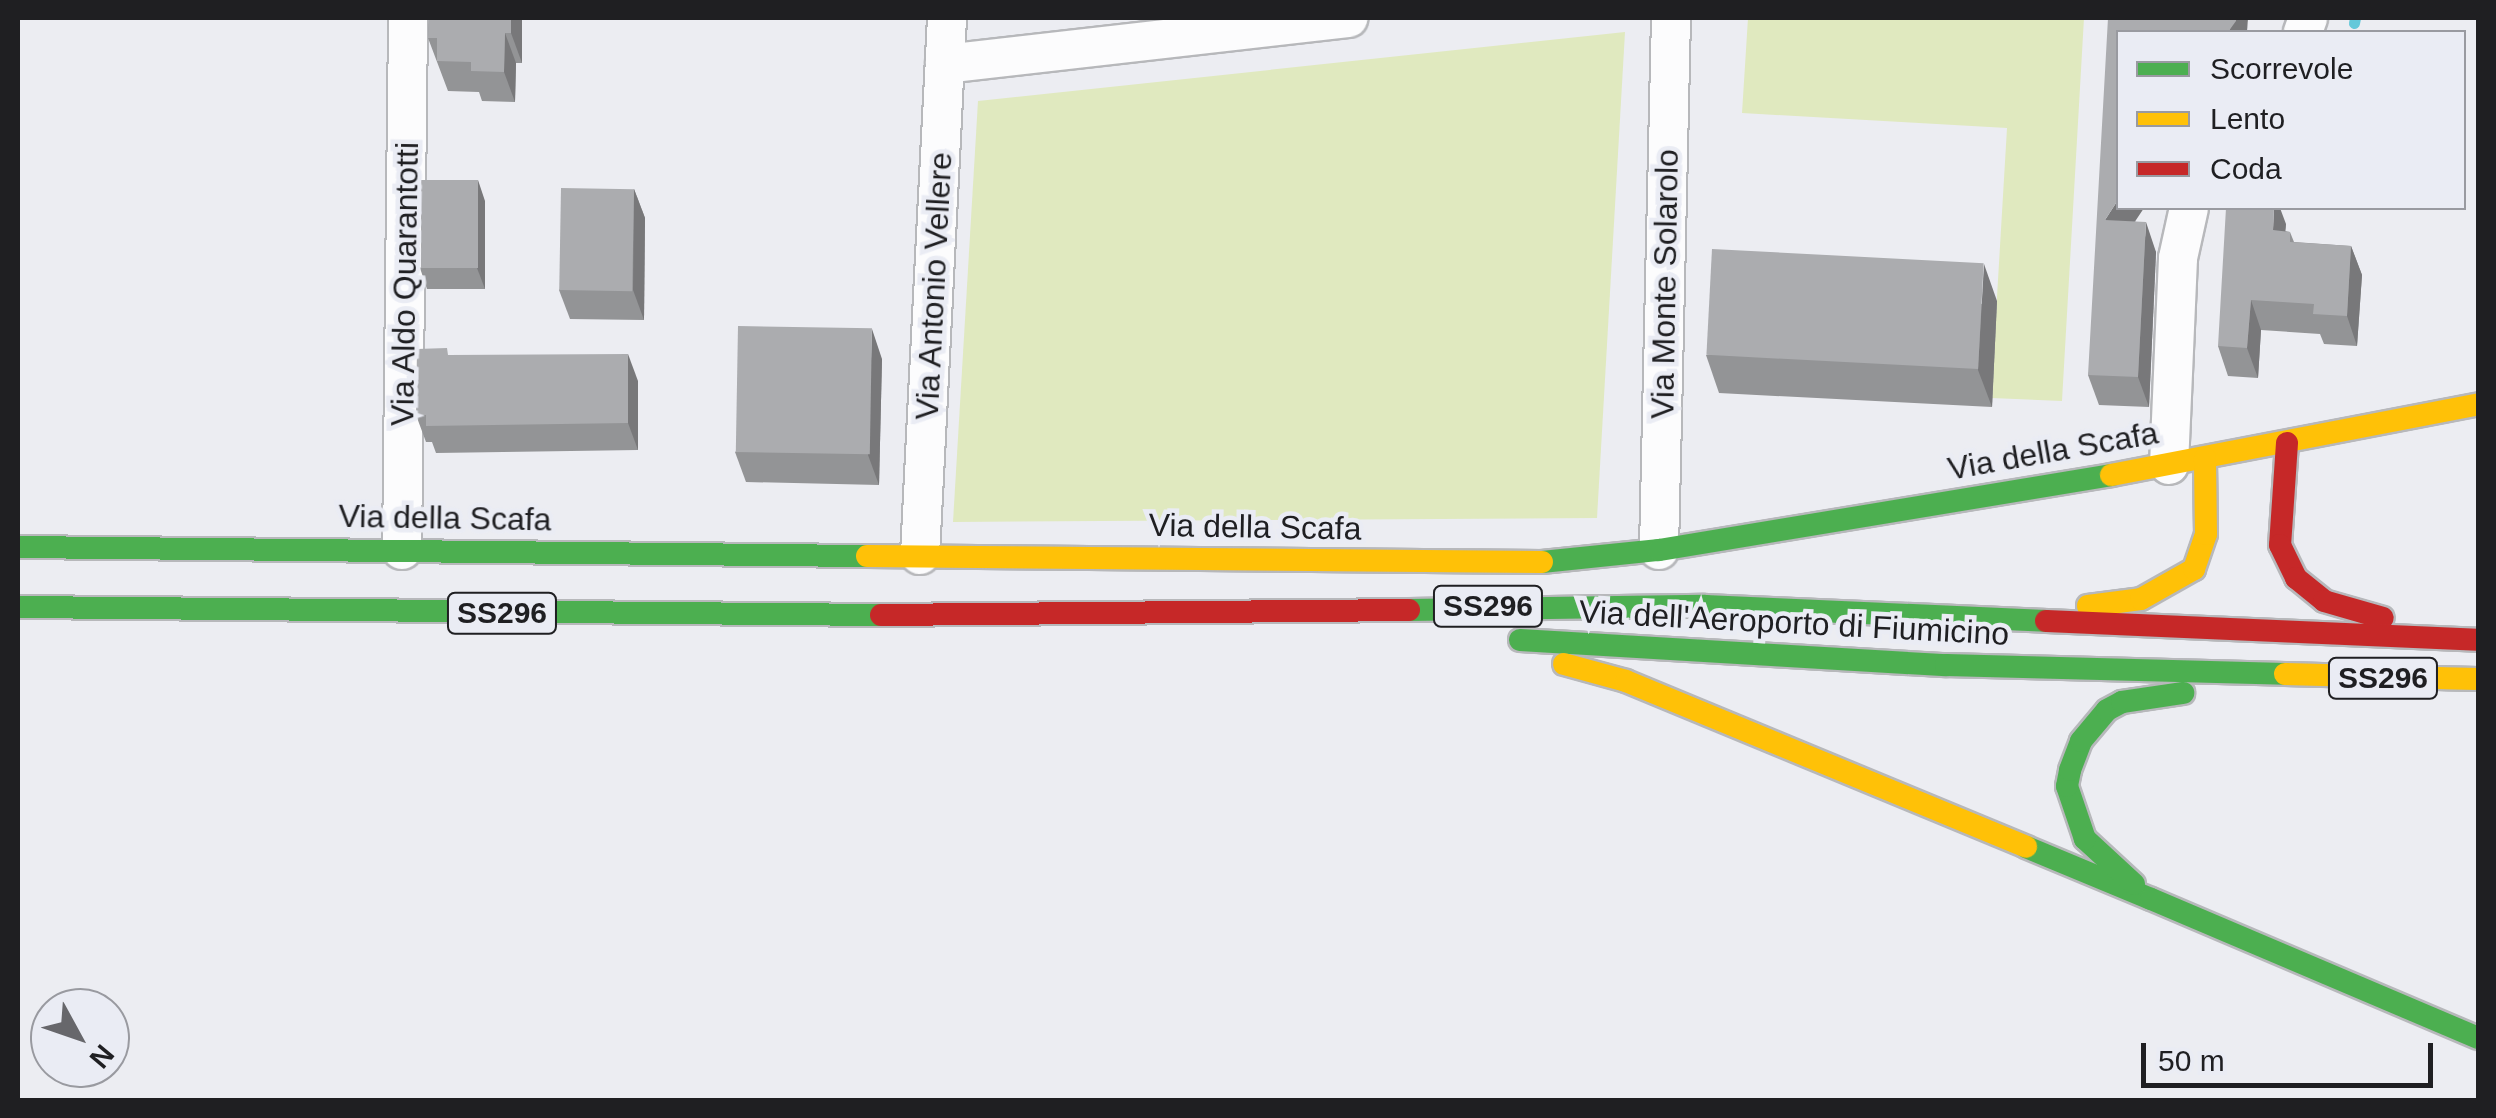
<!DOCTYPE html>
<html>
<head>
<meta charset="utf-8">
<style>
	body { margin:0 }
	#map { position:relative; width:2496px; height:1118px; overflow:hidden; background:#ecedf2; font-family:Helvetica,sans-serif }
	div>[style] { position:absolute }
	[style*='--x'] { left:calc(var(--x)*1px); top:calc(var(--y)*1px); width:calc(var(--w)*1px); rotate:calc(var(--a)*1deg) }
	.green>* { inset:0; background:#e0e9bf }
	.stream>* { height:11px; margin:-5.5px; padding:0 5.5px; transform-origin:5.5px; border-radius:5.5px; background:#64c8da }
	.roads { filter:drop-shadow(2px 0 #b7b8bb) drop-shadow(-2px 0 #b7b8bb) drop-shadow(0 2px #b7b8bb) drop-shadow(0 -2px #b7b8bb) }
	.street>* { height:38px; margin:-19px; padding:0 19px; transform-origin:19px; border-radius:19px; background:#fcfcfd }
	.fast>* { height:22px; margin:-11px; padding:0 11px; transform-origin:11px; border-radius:11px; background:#4caf50 }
	.slow>* { height:22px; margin:-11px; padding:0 11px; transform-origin:11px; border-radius:11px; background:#ffc107 }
	.jam>* { height:22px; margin:-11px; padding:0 11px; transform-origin:11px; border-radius:11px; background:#c62828 }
	.wall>* { inset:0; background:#939496 }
	.shaded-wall>* { inset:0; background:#78787a }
	.building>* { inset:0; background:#abacaf; transform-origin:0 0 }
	span { translate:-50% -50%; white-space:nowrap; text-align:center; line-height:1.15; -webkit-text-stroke:9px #eaecf4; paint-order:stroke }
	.shield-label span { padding:2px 8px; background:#eaecf4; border:2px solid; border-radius:8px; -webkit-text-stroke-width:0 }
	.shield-label { font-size:30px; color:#1f1f22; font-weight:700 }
	.street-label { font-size:32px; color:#1f1f22 }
	.frame { position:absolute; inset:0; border:20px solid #1f1f22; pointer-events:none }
	.legend { position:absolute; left:2116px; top:30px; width:350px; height:180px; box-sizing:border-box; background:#eaecf4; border:2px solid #999aa0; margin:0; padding:12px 18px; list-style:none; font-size:30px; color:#1f1f22 }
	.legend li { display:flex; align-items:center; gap:20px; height:50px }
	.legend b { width:50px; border:2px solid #999aa0 }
	.north { position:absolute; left:30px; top:988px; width:100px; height:100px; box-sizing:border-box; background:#eaecf4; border:2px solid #999aa0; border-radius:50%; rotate:130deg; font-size:28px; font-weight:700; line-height:40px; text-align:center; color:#1f1f22 }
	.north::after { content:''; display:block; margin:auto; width:35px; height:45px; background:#67676b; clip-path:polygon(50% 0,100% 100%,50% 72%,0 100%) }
	.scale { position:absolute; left:2141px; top:1043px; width:292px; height:45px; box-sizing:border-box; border:5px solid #1f1f22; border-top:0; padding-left:12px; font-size:30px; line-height:35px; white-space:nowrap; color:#1f1f22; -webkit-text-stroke:8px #eaecf4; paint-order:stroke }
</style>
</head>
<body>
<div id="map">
	<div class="green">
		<i style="clip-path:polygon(1748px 18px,2084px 18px,2062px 401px,1991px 398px,2007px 128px,1742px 113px)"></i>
		<i style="clip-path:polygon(1625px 32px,1597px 518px,953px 522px,978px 101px)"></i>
	</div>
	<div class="stream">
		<i style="--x:2354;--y:23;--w:5;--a:-79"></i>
	</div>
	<div class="roads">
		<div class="street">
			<i style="--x:2303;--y:32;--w:15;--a:-70"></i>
			<i style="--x:945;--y:64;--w:406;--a:-6.5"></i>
			<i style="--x:2169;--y:465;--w:207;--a:-87.5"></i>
			<i style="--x:2178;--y:258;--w:51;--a:-77.6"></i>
			<i style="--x:402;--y:550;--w:532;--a:-89.35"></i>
			<i style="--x:1659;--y:550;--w:532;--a:-88.71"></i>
			<i style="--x:920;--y:555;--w:538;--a:-87.12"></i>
		</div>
		<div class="fast">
			<i style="--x:18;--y:547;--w:849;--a:0.61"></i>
			<i style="--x:1542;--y:562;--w:118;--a:-5.9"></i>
			<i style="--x:1659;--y:550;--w:458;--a:-9.4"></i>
			<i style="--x:18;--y:607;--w:863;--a:0.53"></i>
			<i style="--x:1409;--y:610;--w:296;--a:-0.8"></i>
			<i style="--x:1705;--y:606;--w:341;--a:2.5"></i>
			<i style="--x:1520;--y:640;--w:427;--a:3.4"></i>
			<i style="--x:1946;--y:665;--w:339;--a:1.5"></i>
			<i style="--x:2026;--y:847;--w:135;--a:22.6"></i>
			<i style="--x:2134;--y:884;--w:67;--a:-137.4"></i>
			<i style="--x:2085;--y:839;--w:56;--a:-108.8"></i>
			<i style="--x:2067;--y:786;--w:16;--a:-79"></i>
			<i style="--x:2070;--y:770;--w:31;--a:-69"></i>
			<i style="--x:2081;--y:741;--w:40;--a:-50"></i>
			<i style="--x:2107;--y:710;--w:17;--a:-28"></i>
			<i style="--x:2122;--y:702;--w:62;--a:-8.4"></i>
			<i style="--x:2151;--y:899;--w:355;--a:23"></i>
		</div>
		<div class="slow">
			<i style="--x:2111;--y:475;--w:374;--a:-10.9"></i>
			<i style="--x:867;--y:556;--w:675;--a:0.51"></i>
			<i style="--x:2088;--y:606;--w:53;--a:-7.5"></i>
			<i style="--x:2141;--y:599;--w:61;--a:-29.5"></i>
			<i style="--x:2194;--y:569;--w:37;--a:-71"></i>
			<i style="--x:2206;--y:534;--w:76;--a:-90.8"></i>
			<i style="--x:1564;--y:664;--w:64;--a:15.3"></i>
			<i style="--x:1626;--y:681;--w:433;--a:22.5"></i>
			<i style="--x:2285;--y:674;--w:193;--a:1.5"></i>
		</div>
		<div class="jam">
			<i style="--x:2287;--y:443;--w:102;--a:93.9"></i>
			<i style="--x:2280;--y:545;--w:37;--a:64"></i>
			<i style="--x:2296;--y:578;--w:36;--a:39"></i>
			<i style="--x:2324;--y:601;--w:61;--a:16.1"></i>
			<i style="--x:881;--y:615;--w:528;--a:-0.54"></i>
			<i style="--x:2046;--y:621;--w:432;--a:2.5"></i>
		</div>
	</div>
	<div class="wall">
		<i style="clip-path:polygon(429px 18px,522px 18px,522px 63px,516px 63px,515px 102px,482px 101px,479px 92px,448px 91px,428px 38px)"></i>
		<i style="clip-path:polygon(634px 189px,645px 218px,644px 320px,570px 319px,559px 290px)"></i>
		<i style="clip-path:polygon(485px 201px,485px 289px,427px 289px,420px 268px)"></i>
		<i style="clip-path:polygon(2135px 221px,2156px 252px,2149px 407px,2099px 405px,2088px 375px)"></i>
		<i style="clip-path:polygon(2286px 224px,2285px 231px,2290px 232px,2294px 242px,2351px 246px,2362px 275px,2357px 346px,2324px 344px,2320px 334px,2261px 330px,2258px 378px,2228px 376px,2218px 346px)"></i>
		<i style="clip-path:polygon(1997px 301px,1992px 407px,1719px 393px,1706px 355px)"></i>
		<i style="clip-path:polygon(450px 355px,638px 381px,638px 450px,436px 453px,432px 442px,426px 442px,416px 415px)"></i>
		<i style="clip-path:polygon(882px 359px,879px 485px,746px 482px,735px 452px)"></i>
	</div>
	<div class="shaded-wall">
		<i style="clip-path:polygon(511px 18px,522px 18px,522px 63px,511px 33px)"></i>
		<i style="clip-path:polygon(2236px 18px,2248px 18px,2247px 32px,2228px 32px)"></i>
		<i style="clip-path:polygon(505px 33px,516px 63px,515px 102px,504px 72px)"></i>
		<i style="clip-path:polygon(478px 180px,485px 201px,485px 289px,477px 268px)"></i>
		<i style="clip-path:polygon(634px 189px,645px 218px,644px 320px,633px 290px)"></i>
		<i style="clip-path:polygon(2118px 200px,2118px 208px,2144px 208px,2116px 250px,2105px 220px)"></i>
		<i style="clip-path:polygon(2274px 208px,2280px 208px,2286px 224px,2283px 260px,2273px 230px)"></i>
		<i style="clip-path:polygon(2146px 222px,2156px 252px,2149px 407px,2138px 377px)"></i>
		<i style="clip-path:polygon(2351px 246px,2362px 275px,2357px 346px,2347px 316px)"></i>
		<i style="clip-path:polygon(1984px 264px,1997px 301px,1992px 407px,1978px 370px)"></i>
		<i style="clip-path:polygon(2251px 300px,2261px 330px,2258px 378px,2247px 348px)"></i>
		<i style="clip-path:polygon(872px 329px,882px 359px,879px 485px,868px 455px)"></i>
		<i style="clip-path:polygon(628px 354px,638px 381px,638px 450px,628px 423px)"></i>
	</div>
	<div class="building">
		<i style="clip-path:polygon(429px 18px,511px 18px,511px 33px,505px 33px,504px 72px,471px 71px,471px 62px,437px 61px,437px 38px,428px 38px)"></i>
		<i style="clip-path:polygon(2108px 18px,2236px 18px,2236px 21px,2228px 32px,2118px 32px,2118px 200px,2105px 220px,2146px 222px,2138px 377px,2088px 375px)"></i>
		<i style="left:421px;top:180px;width:57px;height:88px"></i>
		<i style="left:561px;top:188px;width:73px;height:102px;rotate:1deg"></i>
		<i style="clip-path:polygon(2226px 208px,2274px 208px,2273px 230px,2290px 232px,2290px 242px,2351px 246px,2347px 316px,2313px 314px,2314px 304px,2251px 300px,2247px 348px,2218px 346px)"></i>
		<i style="left:1712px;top:249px;width:272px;height:106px;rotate:3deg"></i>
		<i style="left:738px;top:326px;width:134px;height:126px;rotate:1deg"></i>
		<i style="clip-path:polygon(447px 348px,448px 355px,628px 354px,628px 423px,426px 426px,426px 415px,416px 415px,417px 349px)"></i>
	</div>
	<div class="shield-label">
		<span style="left:1488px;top:606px">SS296</span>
		<span style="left:502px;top:613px">SS296</span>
		<span style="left:2383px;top:678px">SS296</span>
	</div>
	<div class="street-label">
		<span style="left:405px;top:284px;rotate:-89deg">Via Aldo Quarantotti</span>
		<span style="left:1665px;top:284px;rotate:-89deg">Via Monte Solarolo</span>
		<span style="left:934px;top:286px;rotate:-87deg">Via Antonio Vellere</span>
		<span style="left:2053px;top:451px;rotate:-10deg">Via della Scafa</span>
		<span style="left:445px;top:518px;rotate:1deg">Via della Scafa</span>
		<span style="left:1255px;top:527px;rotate:1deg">Via della Scafa</span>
		<span style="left:1794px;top:623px;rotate:3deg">Via dell'Aeroporto di Fiumicino</span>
	</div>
	<div class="frame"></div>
	<ul class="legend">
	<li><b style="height:12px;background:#4caf50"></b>Scorrevole</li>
	<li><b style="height:12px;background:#ffc107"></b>Lento</li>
	<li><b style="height:12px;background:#c62828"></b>Coda</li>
	</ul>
	<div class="north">N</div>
	<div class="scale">50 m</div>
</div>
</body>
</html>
